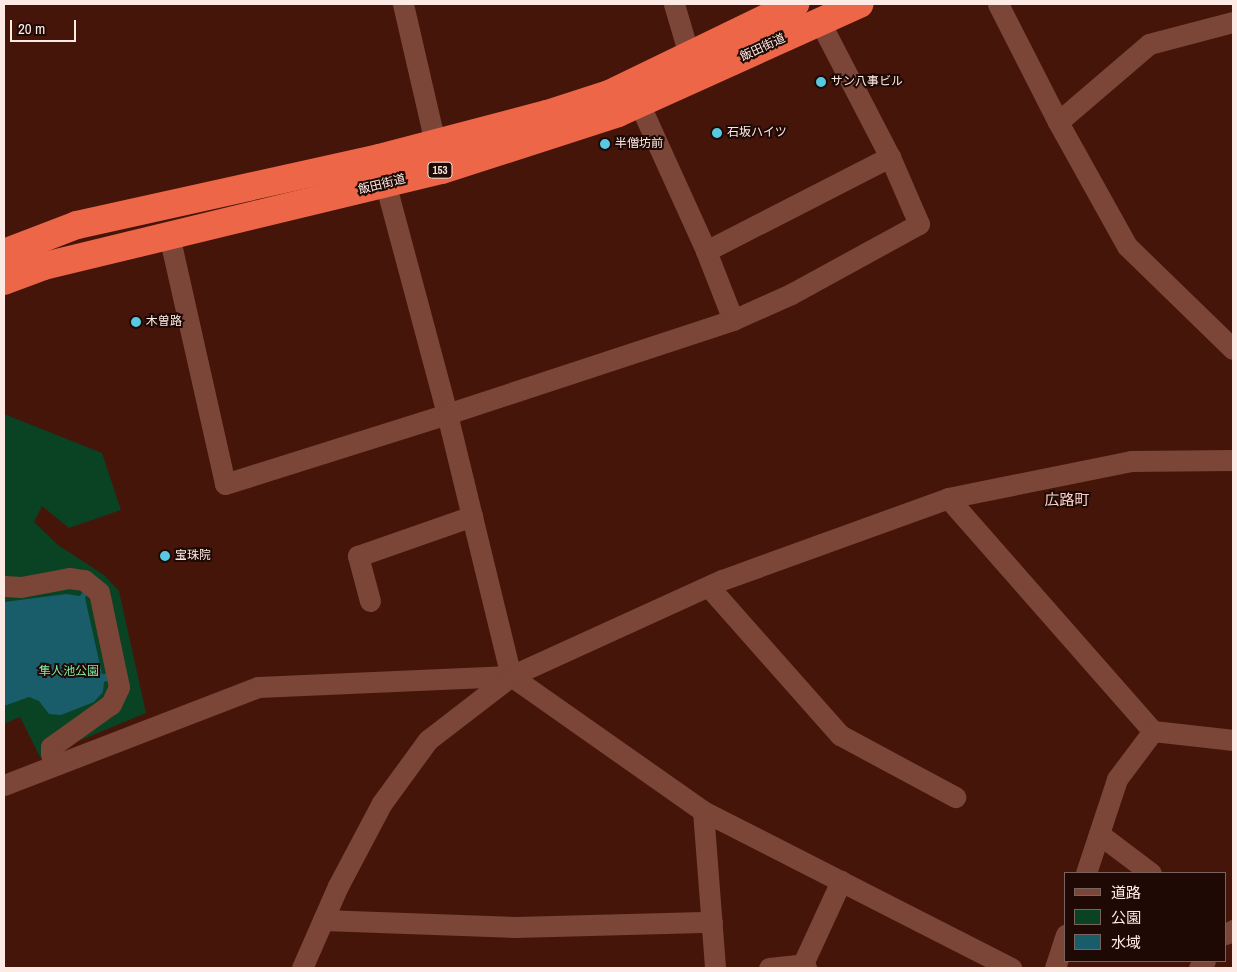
<!DOCTYPE html>
<html>
<head>
<meta charset="utf-8">
<style>
	body { margin:0 }
	#map { position:relative; width:1237px; height:972px; overflow:hidden; background:#45150a; font-family:"Archivo Narrow","Noto Sans JP",sans-serif }
	div>[style] { position:absolute }
	[style*='--x'] { left:calc(var(--x)*1px); top:calc(var(--y)*1px); width:calc(var(--w)*1px); rotate:calc(var(--a)*1deg) }
	.green>* { inset:0; background:#0a4224 }
	.water>* { inset:0; background:#195c6a }
	.minor>* { height:21px; margin:-10.5px; padding:0 10.5px; transform-origin:10.5px; border-radius:10.5px; background:#7b4538 }
	.highway>* { height:28px; margin:-14px; padding:0 14px; transform-origin:14px; border-radius:14px; background:#ed6647 }
	.dots>* { width:14px; height:14px; translate:-50% -50%; box-sizing:border-box; border:2px solid #1e0905; border-radius:50% }
	span { translate:-50% -50%; white-space:nowrap; text-align:center; line-height:1.15; -webkit-text-stroke:4px #1e0905; paint-order:stroke }
	.shield-label span { padding:1px 4px; background:#1e0905; border:1px solid; border-radius:4px; -webkit-text-stroke-width:0 }
	.shield-label { font-size:11px; color:#feeae5; font-weight:700 }
	.street-label { font-size:12px; color:#feeae5 }
	.poi-label { font-size:12px; color:#feeae5 }
	.left { translate:0 -50%; text-align:left }
	.park-label { font-size:12px; color:#7eeda6 }
	.quarter-label { font-size:15px; color:#f8d0c7 }
	.frame { position:absolute; inset:0; border:5px solid #feeae5; pointer-events:none }
	.legend { position:absolute; left:1064px; top:872px; width:162px; height:90px; box-sizing:border-box; background:#1e0905; border:1px solid #78635f; margin:0; padding:6px 9px; list-style:none; font-size:15px; color:#feeae5 }
	.legend li { display:flex; align-items:center; gap:10px; height:25px }
	.legend b { width:25px; border:1px solid #78635f }
	.scale { position:absolute; left:10px; top:20px; width:66px; height:22px; box-sizing:border-box; border:2px solid #feeae5; border-top:0; padding-left:6px; font-size:15px; line-height:18px; white-space:nowrap; color:#feeae5; -webkit-text-stroke:4px #1e0905; paint-order:stroke }
</style>
</head>
<body>
<div id="map">
	<div class="green">
		<i style="clip-path:polygon(4px 414px,102px 453px,121px 510px,69px 528px,42px 506px,34px 522px,58px 545px,104px 575px,119px 591px,146px 713px,40px 757px,20px 717px,4px 724px)"></i>
	</div>
	<div class="water">
		<i style="clip-path:polygon(86px 587px,90px 589px,85px 598px,102px 674px,112px 673px,114px 679px,104px 682px,103px 692px,94px 702px,61px 715px,49px 714px,39px 701px,29px 697px,4px 706px,4px 602px,66px 594px,80px 596px)"></i>
	</div>
	<div class="minor">
		<i style="--x:403;--y:4;--w:143;--a:77"></i>
		<i style="--x:674;--y:4;--w:53;--a:73.6"></i>
		<i style="--x:998;--y:4;--w:132;--a:63"></i>
		<i style="--x:1058;--y:122;--w:142;--a:60.9"></i>
		<i style="--x:1127;--y:246;--w:148;--a:44.2"></i>
		<i style="--x:639;--y:103;--w:162;--a:65.6"></i>
		<i style="--x:706;--y:251;--w:74;--a:68.6"></i>
		<i style="--x:1058;--y:122;--w:120;--a:-40.6"></i>
		<i style="--x:1149;--y:44;--w:87;--a:-14.7"></i>
		<i style="--x:382;--y:171;--w:252;--a:75"></i>
		<i style="--x:447;--y:414;--w:270;--a:76.3"></i>
		<i style="--x:169;--y:235;--w:255;--a:77.3"></i>
		<i style="--x:225;--y:484;--w:233;--a:-17.5"></i>
		<i style="--x:447;--y:414;--w:301;--a:-18.2"></i>
		<i style="--x:733;--y:320;--w:64;--a:-24.1"></i>
		<i style="--x:791;--y:294;--w:146;--a:-28.7"></i>
		<i style="--x:919;--y:224;--w:73;--a:-113.4"></i>
		<i style="--x:890;--y:157;--w:152;--a:-117.4"></i>
		<i style="--x:706;--y:251;--w:207;--a:-27.1"></i>
		<i style="--x:948;--y:498;--w:310;--a:48.7"></i>
		<i style="--x:1153;--y:731;--w:81;--a:6.4"></i>
		<i style="--x:4;--y:586;--w:17;--a:3"></i>
		<i style="--x:21;--y:587;--w:49;--a:-10.6"></i>
		<i style="--x:69;--y:578;--w:15;--a:8"></i>
		<i style="--x:84;--y:580;--w:19;--a:39"></i>
		<i style="--x:99;--y:592;--w:97;--a:78.1"></i>
		<i style="--x:119;--y:687;--w:19;--a:115"></i>
		<i style="--x:111;--y:704;--w:74;--a:144.4"></i>
		<i style="--x:51;--y:747;--w:8;--a:90"></i>
		<i style="--x:709;--y:587;--w:198;--a:48.5"></i>
		<i style="--x:840;--y:735;--w:131;--a:28.3"></i>
		<i style="--x:370;--y:601;--w:47;--a:-104.9"></i>
		<i style="--x:358;--y:556;--w:121;--a:-19.3"></i>
		<i style="--x:4;--y:785;--w:272;--a:-21.1"></i>
		<i style="--x:258;--y:687;--w:253;--a:-2.5"></i>
		<i style="--x:511;--y:676;--w:235;--a:35.1"></i>
		<i style="--x:703;--y:811;--w:157;--a:85.6"></i>
		<i style="--x:703;--y:811;--w:346;--a:27"></i>
		<i style="--x:1099;--y:834;--w:65;--a:36.9"></i>
		<i style="--x:1086;--y:873;--w:99;--a:-71.7"></i>
		<i style="--x:1117;--y:779;--w:60;--a:-53.1"></i>
		<i style="--x:323;--y:920;--w:192;--a:2.1"></i>
		<i style="--x:515;--y:927;--w:197;--a:-1.5"></i>
		<i style="--x:1226;--y:934;--w:8;--a:-30"></i>
		<i style="--x:302;--y:968;--w:90;--a:-66.3"></i>
		<i style="--x:338;--y:886;--w:94;--a:-62.1"></i>
		<i style="--x:382;--y:803;--w:78;--a:-53.9"></i>
		<i style="--x:428;--y:740;--w:105;--a:-37.6"></i>
		<i style="--x:511;--y:676;--w:232;--a:-24.5"></i>
		<i style="--x:722;--y:580;--w:240;--a:-19.9"></i>
		<i style="--x:948;--y:498;--w:187;--a:-11.4"></i>
		<i style="--x:1131;--y:461;--w:102;--a:-0.6"></i>
		<i style="--x:769;--y:968;--w:31;--a:-6"></i>
		<i style="--x:800;--y:965;--w:7;--a:27"></i>
		<i style="--x:801;--y:968;--w:96;--a:-65.3"></i>
		<i style="--x:1055;--y:968;--w:35;--a:-72"></i>
		<i style="--x:1199;--y:968;--w:9;--a:-49"></i>
	</div>
	<div class="highway">
		<i style="--x:4;--y:253;--w:78;--a:-21"></i>
		<i style="--x:77;--y:225;--w:309;--a:-12.5"></i>
		<i style="--x:379;--y:158;--w:174;--a:-14.7"></i>
		<i style="--x:547;--y:114;--w:65;--a:-17.9"></i>
		<i style="--x:609;--y:94;--w:207;--a:-25.8"></i>
		<i style="--x:4;--y:281;--w:43;--a:-20.6"></i>
		<i style="--x:44;--y:266;--w:409;--a:-13.6"></i>
		<i style="--x:442;--y:170;--w:185;--a:-17.9"></i>
		<i style="--x:618;--y:113;--w:265;--a:-24.3"></i>
	</div>
	<div class="dots">
		<i style="left:821px;top:82px;background:#57c9e2"></i>
		<i style="left:717px;top:133px;background:#57c9e2"></i>
		<i style="left:605px;top:144px;background:#57c9e2"></i>
		<i style="left:136px;top:322px;background:#57c9e2"></i>
		<i style="left:165px;top:556px;background:#57c9e2"></i>
	</div>
	<div class="shield-label">
		<span style="left:440px;top:170px">153</span>
	</div>
	<div class="street-label">
		<span style="left:763px;top:48px;rotate:-25deg">飯田街道</span>
		<span style="left:382px;top:185px;rotate:-14deg">飯田街道</span>
	</div>
	<div class="poi-label">
		<span class="left" style="left:831px;top:82px">サン八事ビル</span>
		<span class="left" style="left:727px;top:133px">石坂ハイツ</span>
		<span class="left" style="left:615px;top:144px">半僧坊前</span>
		<span class="left" style="left:146px;top:322px">木曽路</span>
		<span class="left" style="left:175px;top:556px">宝珠院</span>
	</div>
	<div class="park-label">
		<span style="left:69px;top:672px">隼人池公園</span>
	</div>
	<div class="quarter-label">
		<span style="left:1067px;top:500px">広路町</span>
	</div>
	<div class="frame"></div>
	<ul class="legend">
	<li><b style="height:6px;background:#7b4538"></b>道路</li>
	<li><b style="height:14px;background:#0a4224"></b>公園</li>
	<li><b style="height:14px;background:#195c6a"></b>水域</li>
	</ul>
	<div class="scale">20 m</div>
</div>
</body>
</html>
